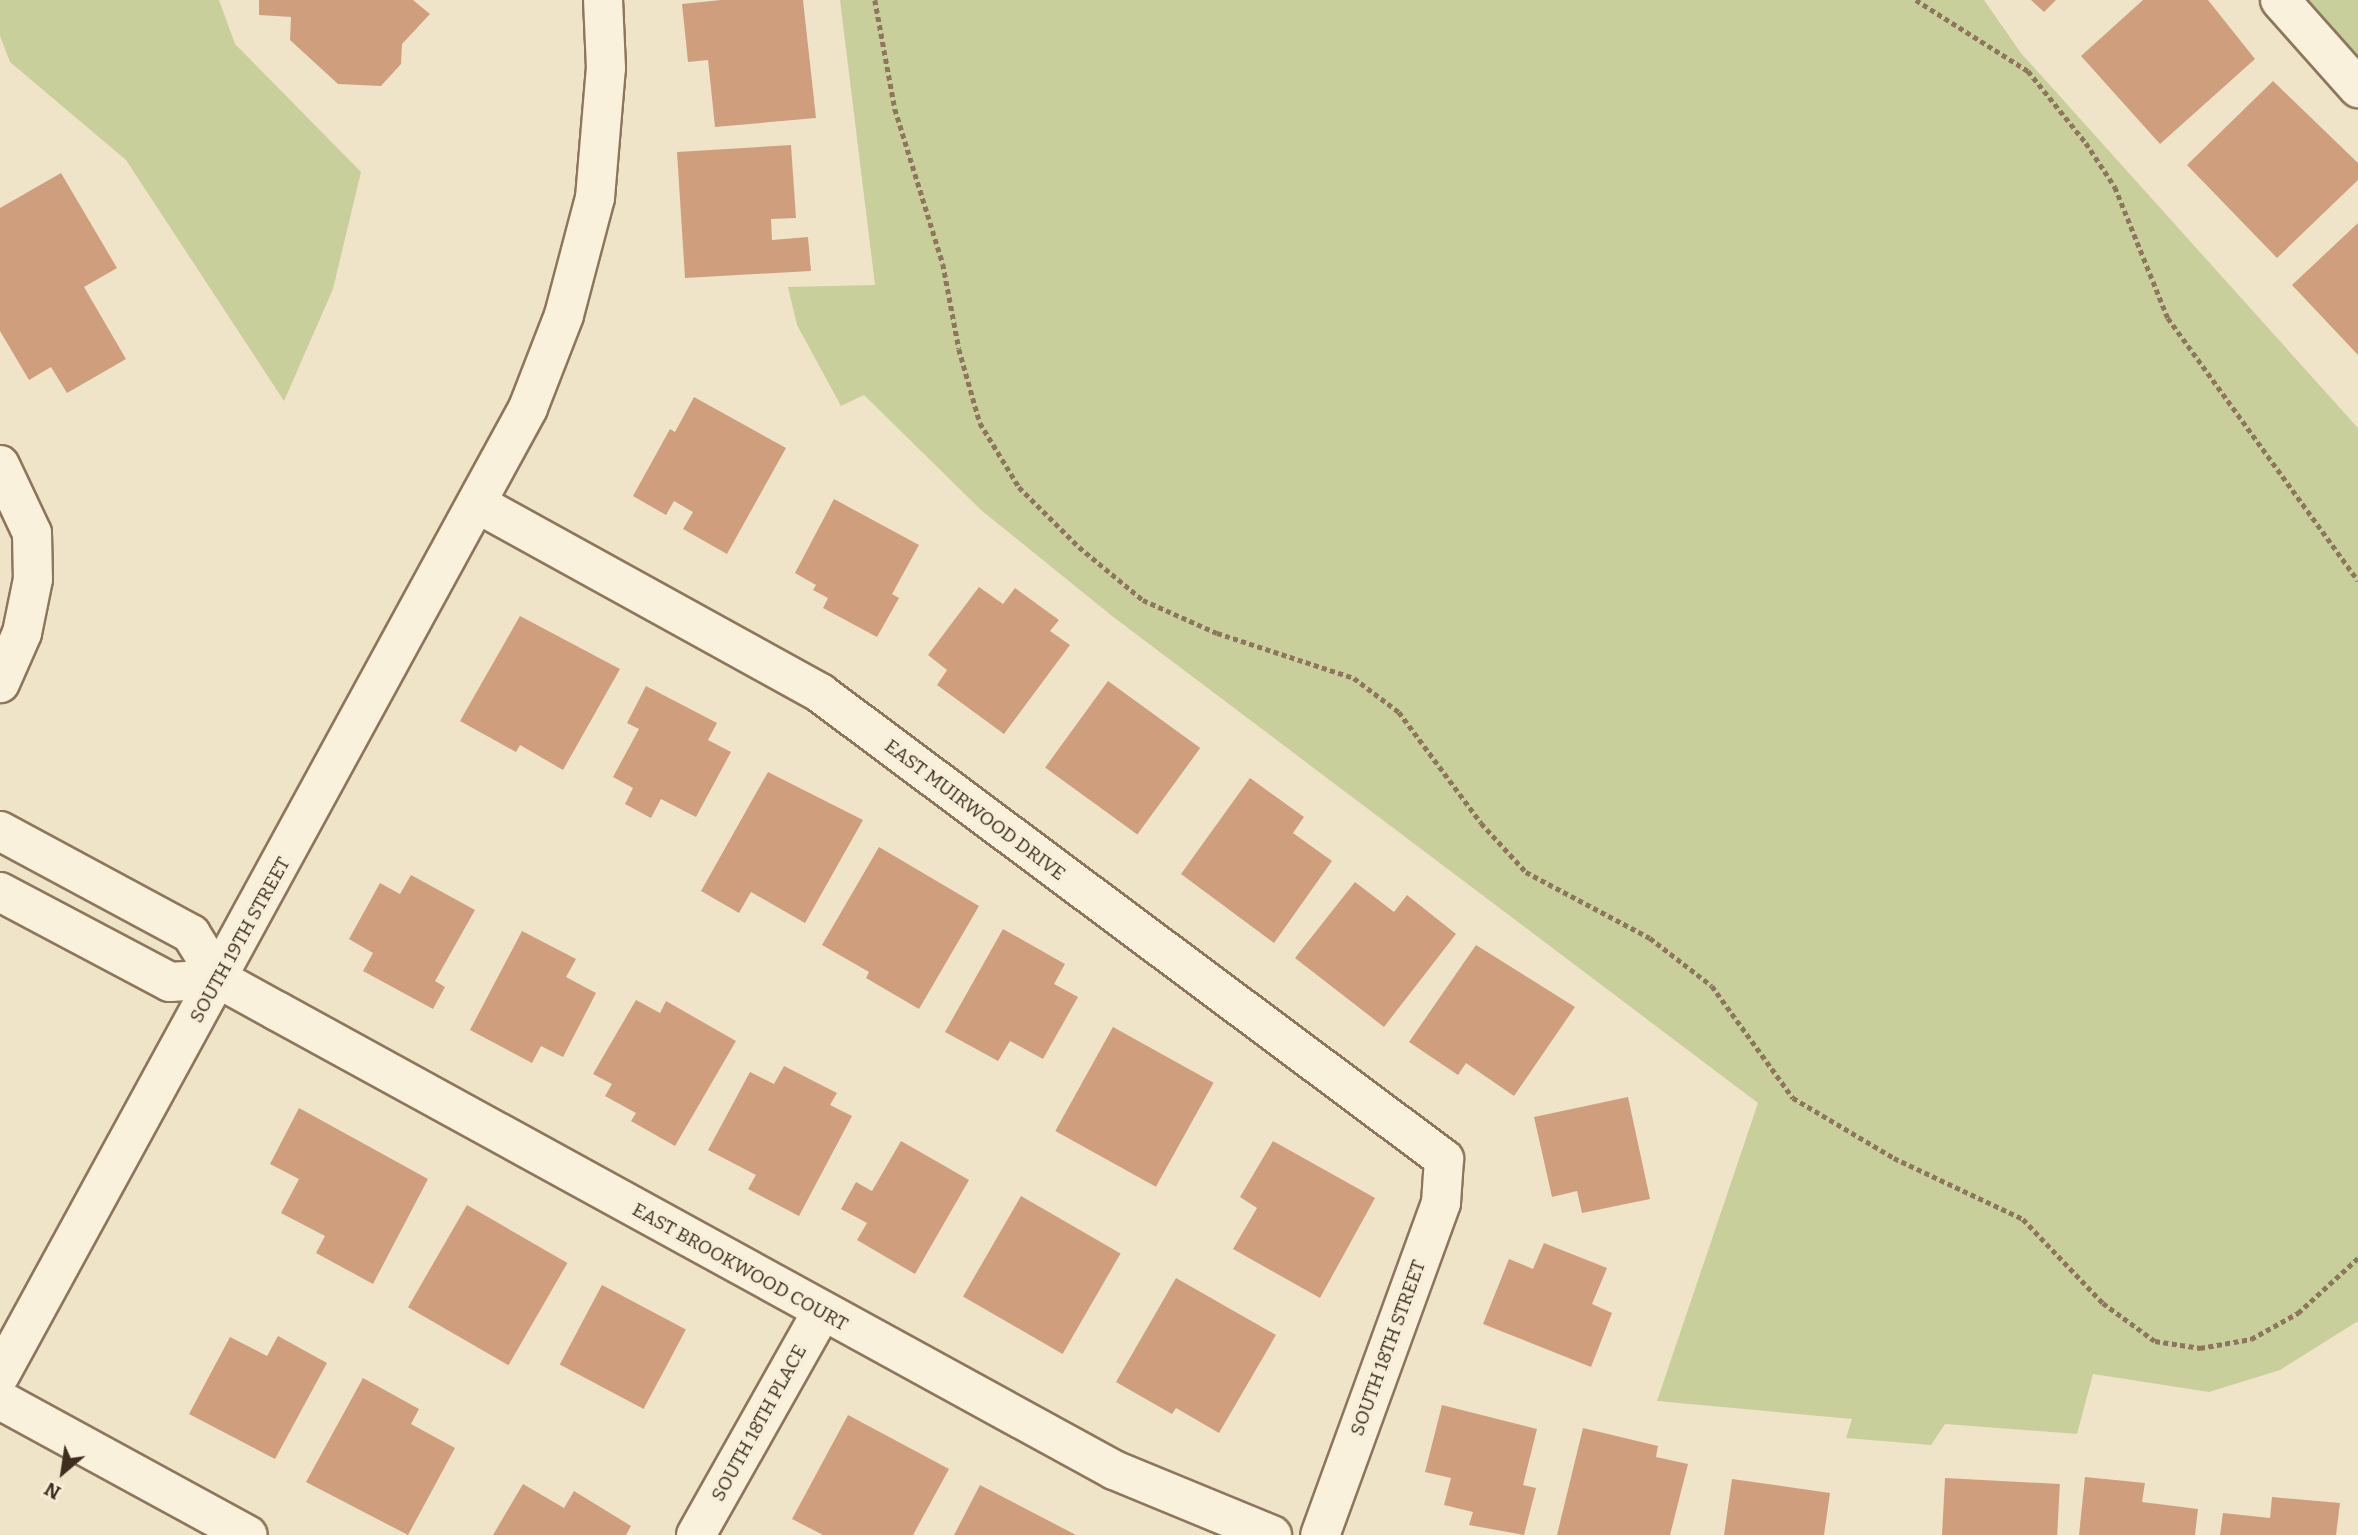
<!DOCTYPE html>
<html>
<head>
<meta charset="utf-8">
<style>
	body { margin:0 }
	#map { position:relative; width:2358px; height:1535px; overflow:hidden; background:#f0e4c8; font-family:Bitter,serif }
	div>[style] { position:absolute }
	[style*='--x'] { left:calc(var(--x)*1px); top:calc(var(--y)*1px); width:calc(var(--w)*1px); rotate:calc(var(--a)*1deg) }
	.green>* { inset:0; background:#c9cf9b }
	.building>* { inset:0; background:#cf9f7d; transform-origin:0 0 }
	.path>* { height:4.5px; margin-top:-2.25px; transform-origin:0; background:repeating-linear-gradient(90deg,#8d765c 0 5px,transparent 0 8.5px) }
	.roads { filter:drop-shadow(2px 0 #8d765c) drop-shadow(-2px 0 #8d765c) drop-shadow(0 2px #8d765c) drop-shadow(0 -2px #8d765c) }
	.minor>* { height:38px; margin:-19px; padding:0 19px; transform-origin:19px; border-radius:19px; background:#faf1dc }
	span { translate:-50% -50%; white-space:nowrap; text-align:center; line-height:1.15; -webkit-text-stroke:5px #f7eed8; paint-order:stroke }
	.street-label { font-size:19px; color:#3d2e20 }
	.north { position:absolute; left:28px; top:1437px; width:70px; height:70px; -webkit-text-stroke:5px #f7eed8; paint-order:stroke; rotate:209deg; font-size:19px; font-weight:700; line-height:28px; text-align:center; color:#3d2e20 }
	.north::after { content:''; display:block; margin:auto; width:24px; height:32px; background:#3d2e20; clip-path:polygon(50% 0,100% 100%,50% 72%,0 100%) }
</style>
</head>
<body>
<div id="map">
	<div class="green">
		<i style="clip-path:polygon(0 0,219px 0,235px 44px,361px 172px,333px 289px,284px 401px,126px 160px,10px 62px,0 36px)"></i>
		<i style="clip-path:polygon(840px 0,1984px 0,2021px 53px,2358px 428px,2358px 1321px,2280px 1370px,2209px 1392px,2093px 1374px,2077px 1434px,1945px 1424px,1931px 1445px,1846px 1438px,1852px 1419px,1657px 1401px,1758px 1103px,1112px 616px,981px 510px,864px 395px,841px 406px,797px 325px,788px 287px,875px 285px)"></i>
		<i style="clip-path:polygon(2280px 0,2358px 0,2358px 88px)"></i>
	</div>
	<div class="building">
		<i style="clip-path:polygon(259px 0,413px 0,430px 14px,402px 44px,401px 64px,381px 86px,338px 84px,290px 40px,291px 17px,259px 15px)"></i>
		<i style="clip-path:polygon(721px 0,803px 0,816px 118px,715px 127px,708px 60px,688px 62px,682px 4px)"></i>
		<i style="clip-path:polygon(2031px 0,2056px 0,2044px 12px)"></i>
		<i style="clip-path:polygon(2143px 0,2208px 0,2255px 59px,2160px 144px,2081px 56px)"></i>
		<i style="clip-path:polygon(2273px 81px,2358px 163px,2358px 180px,2277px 258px,2187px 165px)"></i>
		<i style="clip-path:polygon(791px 145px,796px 218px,771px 219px,772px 240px,808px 237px,811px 271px,685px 278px,677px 152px)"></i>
		<i style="clip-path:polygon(61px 173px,117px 268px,84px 287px,126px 359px,67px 393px,51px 367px,29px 380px,0 331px,0 208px)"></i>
		<i style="clip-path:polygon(2358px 223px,2358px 355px,2292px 285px)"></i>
		<i style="clip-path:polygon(694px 397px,786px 448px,727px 554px,683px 529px,693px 512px,674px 501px,666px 515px,633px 496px,670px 429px,675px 432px)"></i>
		<i style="clip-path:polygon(834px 499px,919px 545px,892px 594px,899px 598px,877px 637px,823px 608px,828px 598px,813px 590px,816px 585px,795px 573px)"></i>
		<i style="clip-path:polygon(979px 587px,1003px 604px,1015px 588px,1059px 620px,1050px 631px,1070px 645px,1004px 734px,937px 685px,947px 670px,928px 655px)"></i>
		<i style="clip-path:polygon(520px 616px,620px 669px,563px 770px,520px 745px,516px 752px,460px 721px)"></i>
		<i style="left:1108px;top:681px;width:114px;height:107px;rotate:36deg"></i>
		<i style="clip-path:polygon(646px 686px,717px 723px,708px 740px,731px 752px,696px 817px,661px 799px,651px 818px,625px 804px,633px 788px,613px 777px,639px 729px,627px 723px)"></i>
		<i style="clip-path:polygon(768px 772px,863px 820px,805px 923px,751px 892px,739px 913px,701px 891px)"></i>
		<i style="clip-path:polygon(1250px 778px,1304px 817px,1293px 833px,1332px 861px,1274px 943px,1181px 874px)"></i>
		<i style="clip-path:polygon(879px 847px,979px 906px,919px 1009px,866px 978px,869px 972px,822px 945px)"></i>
		<i style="clip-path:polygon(411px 875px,475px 910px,435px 981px,445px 987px,433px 1009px,363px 971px,373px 953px,349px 939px,380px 883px,400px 894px)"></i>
		<i style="clip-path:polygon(1355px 882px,1394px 912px,1407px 895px,1456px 934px,1384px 1027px,1295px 958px)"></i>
		<i style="clip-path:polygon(1003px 929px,1065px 964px,1054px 984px,1078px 997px,1043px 1059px,1010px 1041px,998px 1061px,945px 1032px)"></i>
		<i style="clip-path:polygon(522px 931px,576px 959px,566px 977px,596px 993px,563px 1057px,541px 1046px,532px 1063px,470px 1030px)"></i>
		<i style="clip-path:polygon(1476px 945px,1575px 1007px,1514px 1096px,1466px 1063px,1458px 1075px,1409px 1042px)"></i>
		<i style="clip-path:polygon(636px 1000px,660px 1013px,666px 1001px,736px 1041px,675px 1146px,631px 1121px,636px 1113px,605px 1096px,612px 1084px,593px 1074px)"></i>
		<i style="left:1113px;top:1027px;width:115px;height:119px;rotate:29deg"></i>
		<i style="clip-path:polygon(784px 1066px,837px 1093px,830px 1105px,852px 1116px,799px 1216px,748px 1189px,756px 1175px,708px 1150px,750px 1072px,774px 1084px)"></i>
		<i style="clip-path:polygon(1628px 1097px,1650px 1199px,1582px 1213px,1577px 1191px,1552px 1197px,1534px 1117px)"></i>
		<i style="clip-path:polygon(299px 1108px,428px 1179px,373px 1284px,316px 1253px,325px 1236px,281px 1213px,299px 1179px,270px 1164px)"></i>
		<i style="clip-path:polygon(901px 1141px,969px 1180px,915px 1274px,857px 1240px,867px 1223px,841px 1209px,856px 1182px,872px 1191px)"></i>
		<i style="clip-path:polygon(1273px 1141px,1375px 1198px,1320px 1298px,1233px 1249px,1257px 1208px,1240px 1197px)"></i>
		<i style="left:1021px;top:1196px;width:115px;height:116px;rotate:30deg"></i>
		<i style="left:467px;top:1205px;width:116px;height:118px;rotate:30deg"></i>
		<i style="clip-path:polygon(1544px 1243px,1607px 1268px,1592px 1304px,1612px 1313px,1591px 1367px,1483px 1324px,1509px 1259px,1533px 1269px)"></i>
		<i style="clip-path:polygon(1176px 1278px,1276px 1335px,1219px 1433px,1176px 1408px,1172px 1414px,1116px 1382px)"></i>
		<i style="left:602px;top:1285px;width:95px;height:90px;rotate:28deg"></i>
		<i style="clip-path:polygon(278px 1336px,327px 1363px,275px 1459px,189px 1414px,230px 1337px,267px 1356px)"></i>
		<i style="clip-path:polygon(363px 1378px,419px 1409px,411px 1424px,455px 1448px,408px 1535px,306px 1482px)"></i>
		<i style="clip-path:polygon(1442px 1405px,1537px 1429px,1523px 1485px,1536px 1488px,1524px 1535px,1469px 1525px,1473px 1512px,1444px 1505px,1451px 1478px,1425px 1472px)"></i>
		<i style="clip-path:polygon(848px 1415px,949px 1469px,913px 1535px,823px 1535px,792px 1519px)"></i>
		<i style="clip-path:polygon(1583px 1428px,1658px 1446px,1656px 1457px,1688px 1464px,1670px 1535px,1557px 1535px)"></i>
		<i style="clip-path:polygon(2085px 1477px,2145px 1483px,2142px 1502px,2198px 1509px,2195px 1535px,2079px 1535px)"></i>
		<i style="left:1945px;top:1478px;width:115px;height:57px;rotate:3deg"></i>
		<i style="clip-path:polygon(1732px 1479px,1830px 1493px,1824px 1535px,1724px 1535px)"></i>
		<i style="clip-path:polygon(523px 1484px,564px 1508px,574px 1491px,631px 1526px,626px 1535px,493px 1535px)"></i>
		<i style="clip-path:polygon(980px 1485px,1076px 1535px,954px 1535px)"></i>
		<i style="clip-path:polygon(2272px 1497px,2340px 1503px,2336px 1535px,2220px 1535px,2223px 1513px,2270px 1518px)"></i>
	</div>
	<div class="path">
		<i style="--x:875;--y:0;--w:111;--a:79.6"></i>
		<i style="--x:895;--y:109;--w:162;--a:72.8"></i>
		<i style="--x:943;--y:264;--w:86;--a:79.3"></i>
		<i style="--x:959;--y:349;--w:77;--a:74.2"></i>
		<i style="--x:980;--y:423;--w:75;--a:58.6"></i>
		<i style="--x:1019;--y:487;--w:85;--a:45"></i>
		<i style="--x:1079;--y:547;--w:83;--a:39.6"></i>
		<i style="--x:1143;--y:600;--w:81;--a:24"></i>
		<i style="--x:1217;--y:633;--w:144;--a:18.2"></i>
		<i style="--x:1354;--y:678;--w:56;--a:37.1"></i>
		<i style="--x:1399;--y:712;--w:138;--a:53.5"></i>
		<i style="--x:1481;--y:823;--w:67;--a:47.4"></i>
		<i style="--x:1526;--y:872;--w:140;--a:28"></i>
		<i style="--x:1650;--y:938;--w:78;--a:37.7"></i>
		<i style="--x:1712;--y:986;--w:138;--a:54.1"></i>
		<i style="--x:1793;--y:1098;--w:117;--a:30.7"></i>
		<i style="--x:1894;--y:1158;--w:143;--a:25.3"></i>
		<i style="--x:2023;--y:1219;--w:116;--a:46.4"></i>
		<i style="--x:2103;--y:1303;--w:64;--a:36.2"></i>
		<i style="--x:2155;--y:1341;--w:46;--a:8.8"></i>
		<i style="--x:2200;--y:1348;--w:52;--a:-10"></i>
		<i style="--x:2251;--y:1339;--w:54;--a:-29"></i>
		<i style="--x:2298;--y:1313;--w:81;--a:-42.5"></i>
		<i style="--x:1916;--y:0;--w:133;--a:32.4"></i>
		<i style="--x:2028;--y:71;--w:92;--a:51.1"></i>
		<i style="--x:2086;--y:143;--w:53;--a:56.6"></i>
		<i style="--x:2115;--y:187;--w:141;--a:68"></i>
		<i style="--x:2168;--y:318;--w:324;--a:54.1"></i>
	</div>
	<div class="roads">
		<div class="minor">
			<i style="--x:2280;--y:0;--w:118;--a:48.4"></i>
			<i style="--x:0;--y:465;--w:75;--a:64.8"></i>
			<i style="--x:32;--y:533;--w:46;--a:88.8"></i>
			<i style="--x:33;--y:579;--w:55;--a:101.5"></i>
			<i style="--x:22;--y:633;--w:55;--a:113.7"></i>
			<i style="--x:478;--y:504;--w:391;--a:28.9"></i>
			<i style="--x:820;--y:693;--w:779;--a:36.75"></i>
			<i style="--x:1444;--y:1159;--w:44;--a:93.9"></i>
			<i style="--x:1441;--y:1203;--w:353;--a:110"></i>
			<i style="--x:0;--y:831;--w:217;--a:28.3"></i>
			<i style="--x:191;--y:934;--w:53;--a:58.1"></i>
			<i style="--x:219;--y:979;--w:66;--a:28.9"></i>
			<i style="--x:277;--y:1011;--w:955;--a:28.74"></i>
			<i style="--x:1114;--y:1470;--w:171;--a:22.4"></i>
			<i style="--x:0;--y:892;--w:192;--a:27.9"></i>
			<i style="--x:170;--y:982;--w:49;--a:-3.5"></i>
			<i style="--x:0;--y:1375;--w:1102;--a:-61.36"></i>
			<i style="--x:528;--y:408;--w:100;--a:-68.8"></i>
			<i style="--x:564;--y:315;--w:121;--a:-75.2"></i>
			<i style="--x:595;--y:198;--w:130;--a:-85.2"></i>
			<i style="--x:606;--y:68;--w:68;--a:-92.5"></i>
			<i style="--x:0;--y:1400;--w:282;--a:28.6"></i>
			<i style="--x:696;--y:1535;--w:257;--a:-60.6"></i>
		</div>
	</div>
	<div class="street-label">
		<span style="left:975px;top:810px;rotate:37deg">EAST MUIRWOOD DRIVE</span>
		<span style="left:240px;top:940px;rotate:-61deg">SOUTH 19TH STREET</span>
		<span style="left:740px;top:1267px;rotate:29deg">EAST BROOKWOOD COURT</span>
		<span style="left:1388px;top:1348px;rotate:-70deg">SOUTH 18TH STREET</span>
		<span style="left:759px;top:1423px;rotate:-61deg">SOUTH 18TH PLACE</span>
	</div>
	<div class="north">N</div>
</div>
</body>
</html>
